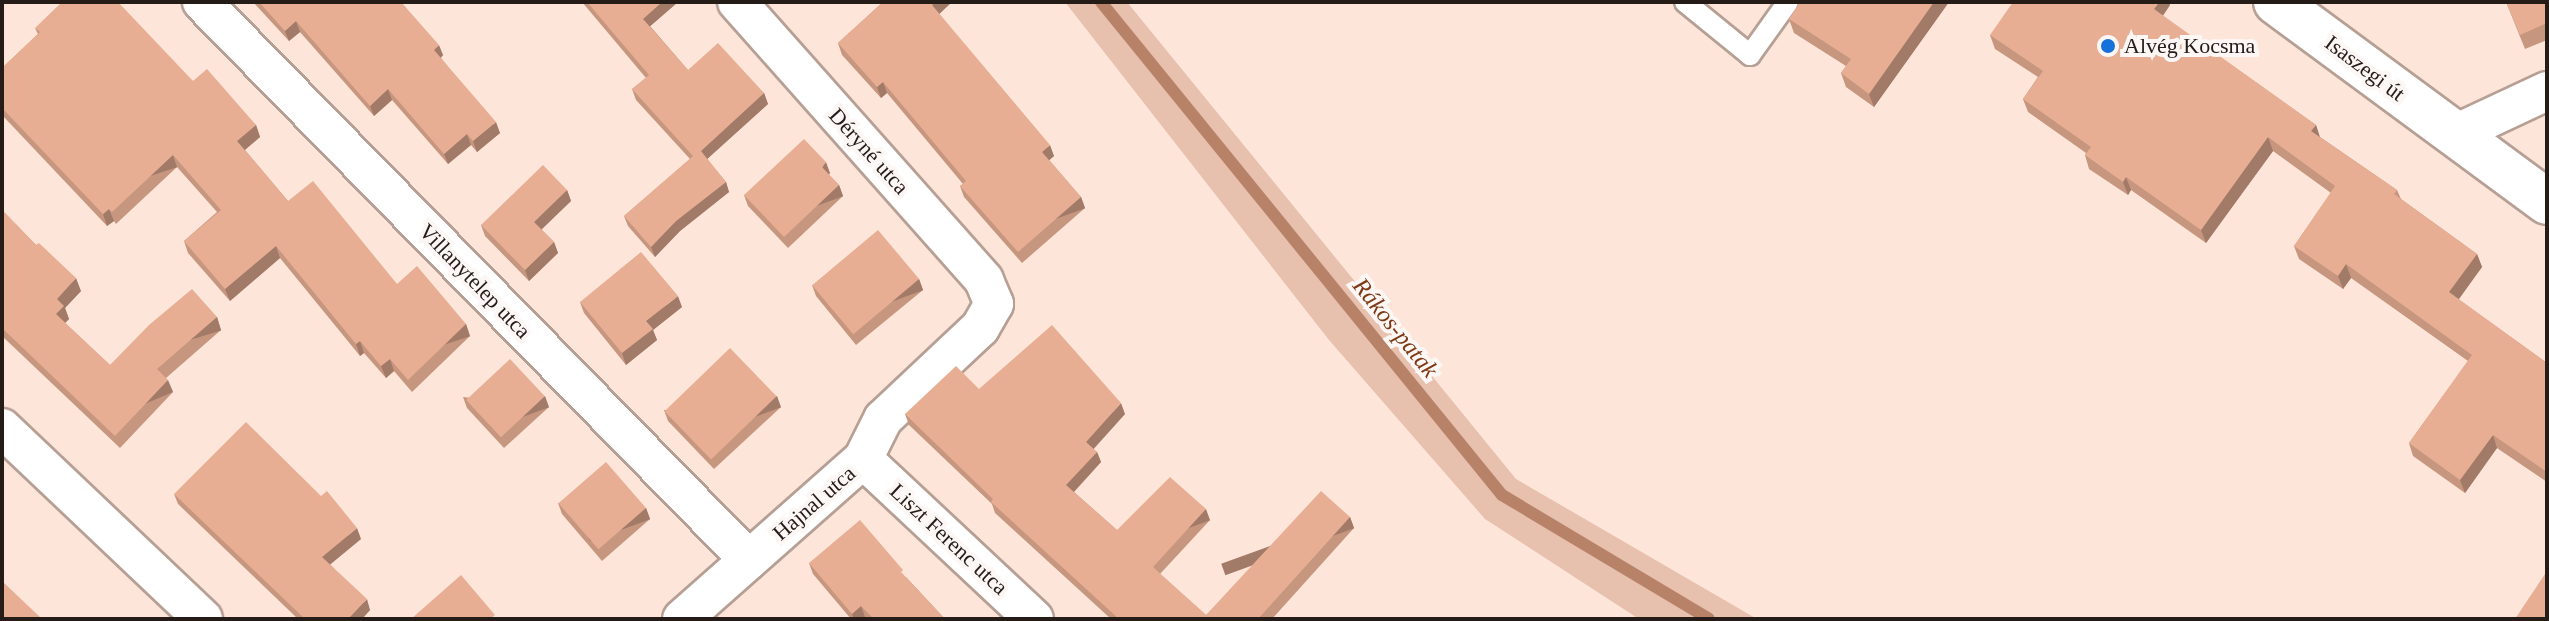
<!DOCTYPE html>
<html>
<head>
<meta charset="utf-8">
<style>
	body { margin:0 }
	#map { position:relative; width:2549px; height:621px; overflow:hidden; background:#fee5d9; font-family:"Times New Roman",serif }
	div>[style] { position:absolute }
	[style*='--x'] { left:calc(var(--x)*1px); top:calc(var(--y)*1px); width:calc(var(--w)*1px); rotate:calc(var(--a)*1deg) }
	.green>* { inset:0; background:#e7c0ae }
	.stream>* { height:12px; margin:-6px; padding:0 6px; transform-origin:6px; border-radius:6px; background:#b88269 }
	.roads { filter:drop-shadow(2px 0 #b69f94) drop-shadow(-2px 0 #b69f94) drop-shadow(0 2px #b69f94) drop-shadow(0 -2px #b69f94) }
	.service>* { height:20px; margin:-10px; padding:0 10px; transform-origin:10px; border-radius:10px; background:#fff }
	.minor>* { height:38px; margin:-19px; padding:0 19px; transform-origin:19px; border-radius:19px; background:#fff }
	.secondary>* { height:44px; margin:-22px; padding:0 22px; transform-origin:22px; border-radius:22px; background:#fff }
	.wall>* { inset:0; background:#c7967f }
	.shaded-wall>* { inset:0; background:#a27a68; transform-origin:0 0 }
	.building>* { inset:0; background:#e7ae94; transform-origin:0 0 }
	.dots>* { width:22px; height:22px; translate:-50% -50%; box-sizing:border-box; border:4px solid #fcf7f5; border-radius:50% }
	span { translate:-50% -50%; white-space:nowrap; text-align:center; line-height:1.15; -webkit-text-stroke:8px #fcf7f5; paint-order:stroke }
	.poi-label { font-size:22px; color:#251c18 }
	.left { translate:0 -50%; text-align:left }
	.street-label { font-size:22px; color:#251c18 }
	.water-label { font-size:24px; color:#7d3914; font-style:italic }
	.frame { position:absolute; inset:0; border:4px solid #251c18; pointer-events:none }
</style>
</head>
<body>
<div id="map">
	<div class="green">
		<i style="clip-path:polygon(1065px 2px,1127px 2px,1516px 479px,1757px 619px,1639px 619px,1485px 519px,1329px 340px)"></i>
	</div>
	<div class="stream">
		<i style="--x:1101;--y:2;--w:635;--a:50.88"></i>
		<i style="--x:1502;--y:495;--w:241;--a:30.9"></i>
	</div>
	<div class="roads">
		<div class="service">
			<i style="--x:1685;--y:2;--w:84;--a:39.2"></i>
			<i style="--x:1750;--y:55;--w:65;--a:-54.4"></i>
		</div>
		<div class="minor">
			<i style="--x:202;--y:2;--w:781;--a:45.57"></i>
			<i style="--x:2453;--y:135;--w:104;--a:-25.1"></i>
			<i style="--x:2;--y:428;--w:277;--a:43.5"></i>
			<i style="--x:863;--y:459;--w:234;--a:43.1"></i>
			<i style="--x:682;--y:619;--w:242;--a:-41.5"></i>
			<i style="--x:863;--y:459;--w:45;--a:-63.4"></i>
			<i style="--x:883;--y:419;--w:133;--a:-43.2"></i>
			<i style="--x:980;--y:328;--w:28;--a:-60"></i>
			<i style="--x:994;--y:304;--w:26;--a:-113"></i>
			<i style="--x:984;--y:280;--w:372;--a:-131.6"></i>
		</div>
		<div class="secondary">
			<i style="--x:2276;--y:2;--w:337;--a:36.4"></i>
		</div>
	</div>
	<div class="wall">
		<i style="clip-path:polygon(253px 2px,401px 2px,443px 55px,441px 58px,500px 133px,477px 152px,471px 145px,448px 164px,392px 100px,374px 116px,300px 32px,289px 41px)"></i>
		<i style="clip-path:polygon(582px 2px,678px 2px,650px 26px,688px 70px,764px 93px,768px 104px,707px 159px,726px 182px,729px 192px,680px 231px,655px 257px,628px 226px,624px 216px,690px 159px,636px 100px,632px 89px,646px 78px)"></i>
		<i style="clip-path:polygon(883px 2px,951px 2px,939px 14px,1054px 156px,1049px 160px,1081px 197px,1085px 208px,1022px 263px,964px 197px,960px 186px,963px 184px,887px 93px,881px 98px,842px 55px,838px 43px)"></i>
		<i style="clip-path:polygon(1949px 2px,1874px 107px,1846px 87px,1841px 73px,1846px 66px,1794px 33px,1789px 19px)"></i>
		<i style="clip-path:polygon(2506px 2px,2547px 2px,2547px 40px,2525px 49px)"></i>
		<i style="clip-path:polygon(2170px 5px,2163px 16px,2316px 125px,2320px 137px,2397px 190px,2401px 199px,2477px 254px,2482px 267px,2458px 299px,2547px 363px,2547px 482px,2497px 448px,2465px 493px,2413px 456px,2409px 443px,2468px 361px,2351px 278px,2343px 289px,2299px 259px,2294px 246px,2331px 193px,2273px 151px,2206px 243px,2131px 190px,2128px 195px,2089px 169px,2085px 155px,2086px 153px,2028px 112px,2023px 99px,2038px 77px,1995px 49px,1990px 35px)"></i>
		<i style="clip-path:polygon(35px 28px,193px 81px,256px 125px,260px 137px,245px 150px,288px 201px,397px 284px,466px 324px,470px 336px,412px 392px,394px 371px,386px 378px,364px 353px,360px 356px,280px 258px,230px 301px,188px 253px,184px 241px,217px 212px,177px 167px,116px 224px,114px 221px,107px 226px,2px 115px,2px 68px,38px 34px)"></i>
		<i style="clip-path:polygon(830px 173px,829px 175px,839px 185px,843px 196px,788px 248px,748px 206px,744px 195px)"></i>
		<i style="clip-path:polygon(567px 190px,571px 201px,541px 229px,554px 242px,558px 253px,529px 281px,485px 236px,481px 225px)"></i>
		<i style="clip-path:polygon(2px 210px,81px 291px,65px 308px,69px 319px,65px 323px,110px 365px,217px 317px,221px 330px,166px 378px,173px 392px,120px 448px,2px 336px)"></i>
		<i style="clip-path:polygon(919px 279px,923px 290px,856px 345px,816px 296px,812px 285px)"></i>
		<i style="clip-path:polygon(580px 302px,682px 307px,653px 330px,657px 340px,626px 365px,584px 313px)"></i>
		<i style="clip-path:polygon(979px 389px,1125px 414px,1093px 449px,1097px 452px,1101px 462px,1074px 492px,1117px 530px,1210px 520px,1160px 574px,1206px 615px,1350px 517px,1354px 528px,1272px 619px,1111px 619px,995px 513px,992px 504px,909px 425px,905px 414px)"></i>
		<i style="clip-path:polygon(463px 397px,549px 407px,504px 448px,467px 408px)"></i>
		<i style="clip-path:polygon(781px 407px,714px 469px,668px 421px,664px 410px)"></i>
		<i style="clip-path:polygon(174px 494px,361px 539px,330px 564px,370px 610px,362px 619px,298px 619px,178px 504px)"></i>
		<i style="clip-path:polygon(558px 503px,646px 508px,650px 519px,602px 561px,562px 514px)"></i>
		<i style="clip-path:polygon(809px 563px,906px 577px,945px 619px,867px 619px,865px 617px,862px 619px,851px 619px,813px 574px)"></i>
	</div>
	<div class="shaded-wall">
		<i style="clip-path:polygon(662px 2px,678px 2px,647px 29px,643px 19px)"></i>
		<i style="clip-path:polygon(935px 2px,951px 2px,951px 3px,936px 17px,932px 5px)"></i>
		<i style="clip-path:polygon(1934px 2px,1949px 2px,1874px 107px,1869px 94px)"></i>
		<i style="clip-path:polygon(2159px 2px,2169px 2px,2170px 5px,2158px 22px,2154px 9px)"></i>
		<i style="clip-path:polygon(296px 21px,300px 32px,289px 41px,285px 31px)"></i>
		<i style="clip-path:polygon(439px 45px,443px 55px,438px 60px,434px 50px)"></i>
		<i style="clip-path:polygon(883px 82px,887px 93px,881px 98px,877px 87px)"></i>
		<i style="clip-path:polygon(388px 89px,392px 100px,374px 116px,370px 106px)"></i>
		<i style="clip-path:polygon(764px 93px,768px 104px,705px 161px,701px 151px)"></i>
		<i style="clip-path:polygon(496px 122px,500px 133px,477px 152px,473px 141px)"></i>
		<i style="clip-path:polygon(256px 125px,260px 137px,241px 153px,237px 141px)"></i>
		<i style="clip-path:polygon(2316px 125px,2320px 138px,2311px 131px)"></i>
		<i style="clip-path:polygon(467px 134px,471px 145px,448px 164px,444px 154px)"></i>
		<i style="clip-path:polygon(2268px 137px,2273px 151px,2206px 243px,2201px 230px)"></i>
		<i style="clip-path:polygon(1050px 145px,1054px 156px,1046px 163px,1042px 152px)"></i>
		<i style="left:173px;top:155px;width:13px;height:83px;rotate:72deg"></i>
		<i style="clip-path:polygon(826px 162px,830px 173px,826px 178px,822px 167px)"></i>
		<i style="clip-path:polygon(2126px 177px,2131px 190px,2128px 195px,2123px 182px)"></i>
		<i style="clip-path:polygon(726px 182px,729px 192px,680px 231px,655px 257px,651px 247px,676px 221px)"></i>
		<i style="left:839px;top:185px;width:12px;height:76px;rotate:70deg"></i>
		<i style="clip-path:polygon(567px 190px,571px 201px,538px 233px,534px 222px)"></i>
		<i style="left:1081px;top:197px;width:12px;height:84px;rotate:70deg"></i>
		<i style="clip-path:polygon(109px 209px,114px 221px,107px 226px,103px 214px)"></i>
		<i style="clip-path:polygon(554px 242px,558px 253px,529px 281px,525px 270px)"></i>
		<i style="clip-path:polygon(276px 246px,280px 258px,230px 301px,225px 289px)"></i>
		<i style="clip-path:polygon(2477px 254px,2482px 267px,2454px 306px,2449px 292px)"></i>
		<i style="clip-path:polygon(2346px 264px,2351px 278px,2343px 289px,2338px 276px)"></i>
		<i style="clip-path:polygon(76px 278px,81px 291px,65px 308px,69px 319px,61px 327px,56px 314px,57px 299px)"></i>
		<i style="left:919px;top:279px;width:12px;height:87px;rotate:70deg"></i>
		<i style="clip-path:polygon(678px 296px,682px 307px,653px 330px,657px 340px,626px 365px,622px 353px,646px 321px)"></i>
		<i style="left:217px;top:317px;width:14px;height:79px;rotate:73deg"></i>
		<i style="left:466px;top:324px;width:13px;height:81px;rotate:72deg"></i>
		<i style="clip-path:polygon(360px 341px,364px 353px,360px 356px,356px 344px)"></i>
		<i style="clip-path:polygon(390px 359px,394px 371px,386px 378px,381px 366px)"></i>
		<i style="left:168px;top:380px;width:13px;height:77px;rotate:67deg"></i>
		<i style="left:545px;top:396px;width:12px;height:61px;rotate:70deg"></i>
		<i style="left:777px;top:396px;width:12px;height:91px;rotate:70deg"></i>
		<i style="clip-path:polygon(1121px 403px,1125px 414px,1090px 453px,1086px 442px)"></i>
		<i style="clip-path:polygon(2493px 435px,2497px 448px,2465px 493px,2460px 480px)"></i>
		<i style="clip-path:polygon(1097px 452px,1101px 462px,1070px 496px,1066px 485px)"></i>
		<i style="left:646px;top:508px;width:12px;height:64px;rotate:70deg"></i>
		<i style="left:1206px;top:509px;width:12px;height:79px;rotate:70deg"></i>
		<i style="left:1350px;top:517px;width:12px;height:137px;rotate:70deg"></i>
		<i style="clip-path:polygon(357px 528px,361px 539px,326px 568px,322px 557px)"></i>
		<i style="clip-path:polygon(367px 599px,370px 610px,362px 619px,348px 619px)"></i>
		<i style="clip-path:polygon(861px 606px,865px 617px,862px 619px,854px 619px,852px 614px)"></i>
	</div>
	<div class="building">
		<i style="clip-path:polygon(62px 2px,118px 2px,193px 81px,207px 69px,256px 125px,237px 141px,288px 201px,313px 181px,397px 284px,417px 266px,466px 324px,408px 380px,390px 359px,381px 366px,360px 341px,356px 344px,276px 246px,225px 289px,184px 241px,221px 210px,173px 155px,112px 212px,109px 209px,103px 214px,2px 108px,2px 68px,40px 32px,35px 28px)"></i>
		<i style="clip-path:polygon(259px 2px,401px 2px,439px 45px,434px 50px,496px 122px,473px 141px,467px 134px,444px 154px,388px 89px,370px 106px,296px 21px,285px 31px)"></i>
		<i style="clip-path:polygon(587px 2px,662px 2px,643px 19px,688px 70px,718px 43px,764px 93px,701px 151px,726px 182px,676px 221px,651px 247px,624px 216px,693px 156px,632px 89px,649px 75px)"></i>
		<i style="clip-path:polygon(883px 2px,935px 2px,932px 5px,1050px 145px,1042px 152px,1081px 197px,1018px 252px,960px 186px,966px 181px,883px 82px,877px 87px,838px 43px)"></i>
		<i style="clip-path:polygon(1800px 2px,1934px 2px,1869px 94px,1841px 73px,1851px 59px,1789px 19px)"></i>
		<i style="clip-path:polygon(2013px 2px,2159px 2px,2154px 9px,2316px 125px,2311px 131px,2397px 190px,2394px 194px,2477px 254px,2449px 292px,2547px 363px,2547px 472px,2493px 435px,2460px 480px,2409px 443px,2472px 355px,2346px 264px,2338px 276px,2294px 246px,2335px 186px,2268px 137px,2201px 230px,2126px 177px,2123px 182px,2085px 155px,2091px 147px,2023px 99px,2043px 71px,1990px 35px)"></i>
		<i style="clip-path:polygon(2506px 2px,2547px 2px,2547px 23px,2520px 35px)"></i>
		<i style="clip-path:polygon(804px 139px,826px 162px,822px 167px,839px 185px,784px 237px,744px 195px)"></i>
		<i style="clip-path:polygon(543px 165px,567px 190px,534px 222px,554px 242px,525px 270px,481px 225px)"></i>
		<i style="clip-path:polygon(2px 210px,36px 245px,39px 243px,76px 278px,57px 299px,64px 306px,56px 314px,110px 365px,149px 325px,192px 289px,217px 317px,157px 369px,168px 380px,115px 436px,2px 328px)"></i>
		<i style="left:878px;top:230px;width:64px;height:86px;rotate:50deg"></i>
		<i style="clip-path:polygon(641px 252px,678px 296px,646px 321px,653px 329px,622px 353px,580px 302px)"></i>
		<i style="clip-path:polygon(1052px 325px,1121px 403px,1086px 442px,1097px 452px,1066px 485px,1117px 530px,1170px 477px,1206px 509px,1153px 567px,1206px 615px,1321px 491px,1350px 517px,1258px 619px,1119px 619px,991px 502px,993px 499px,905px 414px,956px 366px,979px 389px)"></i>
		<i style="left:730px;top:348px;width:67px;height:91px;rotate:46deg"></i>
		<i style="left:510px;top:359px;width:51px;height:60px;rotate:47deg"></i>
		<i style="clip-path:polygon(246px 422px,321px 496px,327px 491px,357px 528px,322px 557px,367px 599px,348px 619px,305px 619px,174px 494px)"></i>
		<i style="left:606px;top:462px;width:61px;height:63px;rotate:49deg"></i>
		<i style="clip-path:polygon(860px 520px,903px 570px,901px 572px,945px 619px,874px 619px,861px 606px,852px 614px,809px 563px)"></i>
		<i style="clip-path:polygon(2547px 571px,2547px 619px,2515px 619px)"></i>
		<i style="clip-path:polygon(461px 575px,495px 615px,490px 619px,411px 619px)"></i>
		<i style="clip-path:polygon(2px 581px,42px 619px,2px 619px)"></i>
	</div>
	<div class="dots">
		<i style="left:2108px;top:46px;background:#1671db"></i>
	</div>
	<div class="poi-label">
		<span class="left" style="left:2124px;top:46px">Alvég Kocsma</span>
	</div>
	<div class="street-label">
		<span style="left:2365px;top:68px;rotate:37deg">Isaszegi út</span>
		<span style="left:869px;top:151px;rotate:48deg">Déryné utca</span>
		<span style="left:475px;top:281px;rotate:46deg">Villanytelep utca</span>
		<span style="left:814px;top:503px;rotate:-41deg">Hajnal utca</span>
		<span style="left:949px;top:539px;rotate:43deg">Liszt Ferenc utca</span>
	</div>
	<div class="water-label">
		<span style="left:1395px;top:328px;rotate:51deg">Rákos-patak</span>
	</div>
	<div class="frame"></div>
</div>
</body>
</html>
